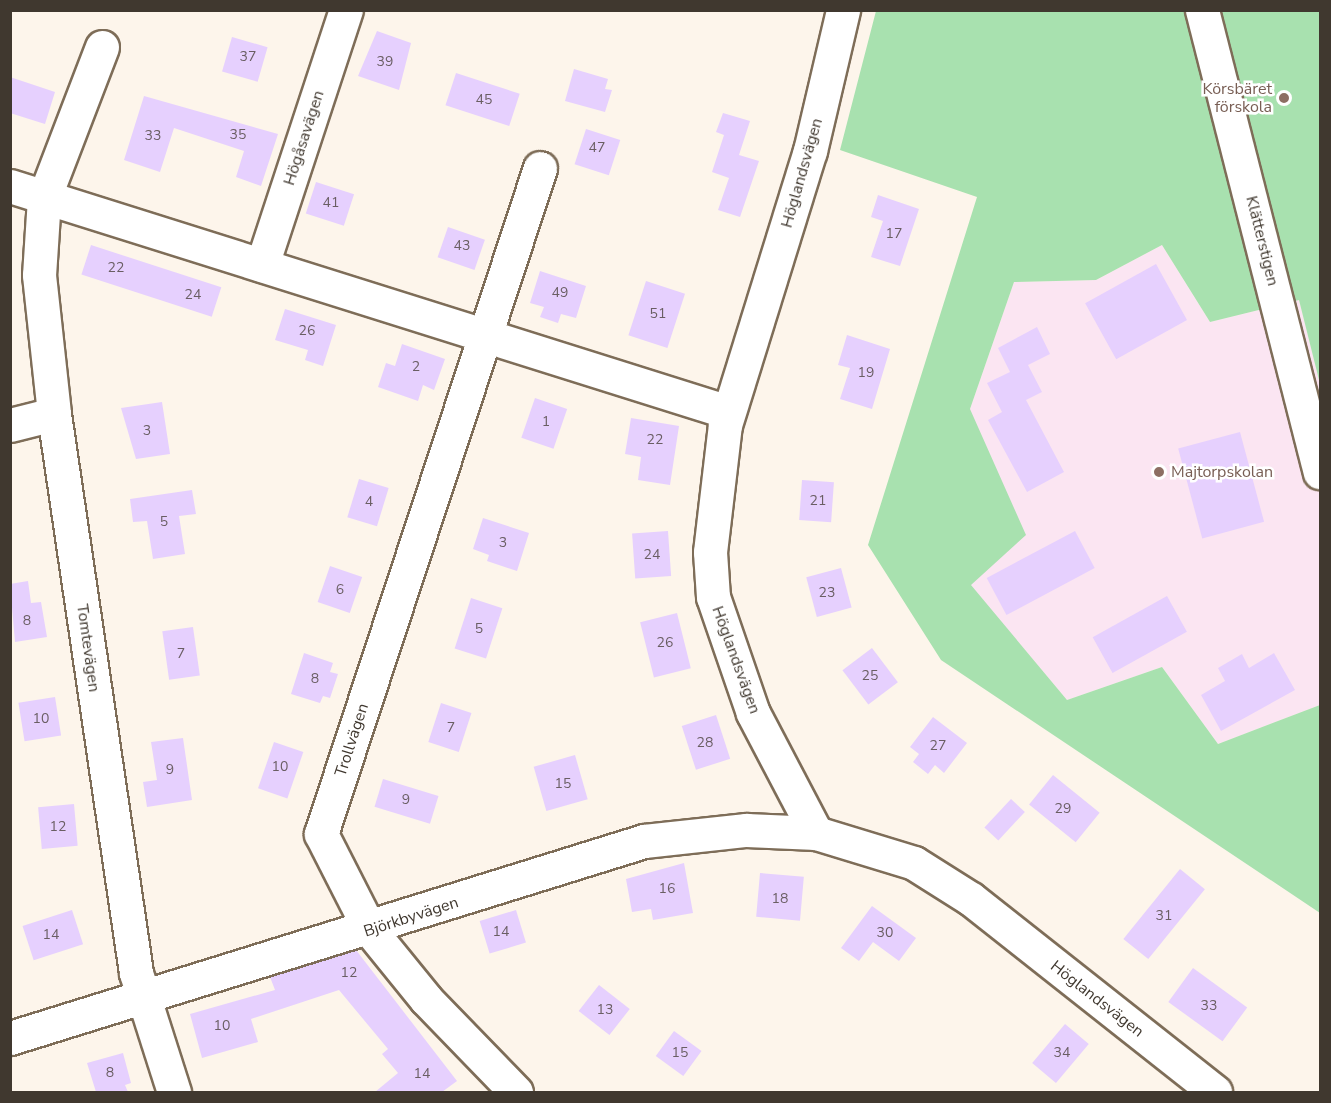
<!DOCTYPE html>
<html>
<head>
<meta charset="utf-8">
<style>
	body { margin:0 }
	#map { position:relative; width:1331px; height:1103px; overflow:hidden; background:#fdf5eb; font-family:"Nunito Sans",sans-serif }
	div>[style] { position:absolute }
	[style*='--x'] { left:calc(var(--x)*1px); top:calc(var(--y)*1px); width:calc(var(--w)*1px); rotate:calc(var(--a)*1deg) }
	.education>* { inset:0; background:#fbe5f2 }
	.green>* { inset:0; background:#a8e1af }
	.building>* { inset:0; background:#e6d0fe; transform-origin:0 0 }
	.roads { filter:drop-shadow(2px 0 #7e6d58) drop-shadow(-2px 0 #7e6d58) drop-shadow(0 2px #7e6d58) drop-shadow(0 -2px #7e6d58) }
	.minor>* { height:33px; margin:-16.5px; padding:0 16.5px; transform-origin:16.5px; border-radius:16.5px; background:#fff }
	.dots>* { width:16px; height:16px; translate:-50% -50%; box-sizing:border-box; border:3px solid #fff; border-radius:50% }
	span { translate:-50% -50%; white-space:nowrap; text-align:center; line-height:1.15; -webkit-text-stroke:5px #fff; paint-order:stroke }
	.number-label { font-size:14px; color:#6a5e63 }
	.number-label span { -webkit-text-stroke-width:0 }
	.education-label { font-size:16px; color:#785e54 }
	.right { translate:-100% -50%; text-align:right }
	.left { translate:0 -50%; text-align:left }
	.street-label { font-size:16px; color:#40382f }
	.frame { position:absolute; inset:0; border:12px solid #40382f; pointer-events:none }
</style>
</head>
<body>
<div id="map">
	<div class="education">
		<i style="clip-path:polygon(1162px 245px,1210px 322px,1299px 300px,1320px 384px,1320px 705px,1218px 744px,1162px 667px,1067px 700px,970px 585px,970px 409px,1014px 282px,1096px 280px)"></i>
	</div>
	<div class="green">
		<i style="clip-path:polygon(876px 11px,1320px 11px,1320px 384px,1299px 300px,1210px 322px,1162px 245px,1096px 280px,1014px 282px,970px 409px,1026px 535px,971px 585px,1067px 700px,1162px 667px,1218px 744px,1320px 705px,1320px 913px,941px 660px,868px 545px,977px 197px,840px 150px)"></i>
	</div>
	<div class="building">
		<i style="clip-path:polygon(377px 31px,411px 43px,399px 90px,358px 76px)"></i>
		<i style="left:232px;top:37px;width:37px;height:36px;rotate:16deg"></i>
		<i style="clip-path:polygon(574px 69px,608px 79px,605px 89px,612px 90px,605px 112px,565px 101px)"></i>
		<i style="left:456px;top:73px;width:67px;height:34px;rotate:18deg"></i>
		<i style="clip-path:polygon(10px 77px,55px 92px,45px 124px,10px 113px)"></i>
		<i style="clip-path:polygon(144px 96px,278px 134px,261px 186px,236px 177px,244px 151px,174px 128px,160px 172px,124px 160px)"></i>
		<i style="clip-path:polygon(723px 113px,750px 121px,739px 155px,759px 161px,740px 217px,718px 210px,729px 178px,712px 172px,724px 135px,716px 132px)"></i>
		<i style="left:586px;top:129px;width:36px;height:37px;rotate:18deg"></i>
		<i style="left:316px;top:182px;width:40px;height:33px;rotate:18deg"></i>
		<i style="clip-path:polygon(878px 195px,919px 209px,900px 266px,871px 257px,883px 221px,871px 217px)"></i>
		<i style="left:448px;top:227px;width:39px;height:32px;rotate:19deg"></i>
		<i style="left:91px;top:245px;width:137px;height:31px;rotate:18deg"></i>
		<i style="left:1156px;top:264px;width:64px;height:81px;rotate:61deg"></i>
		<i style="clip-path:polygon(540px 271px,586px 286px,576px 318px,561px 314px,558px 323px,540px 317px,544px 307px,530px 303px)"></i>
		<i style="left:646px;top:281px;width:41px;height:57px;rotate:18deg"></i>
		<i style="clip-path:polygon(285px 309px,336px 325px,323px 366px,305px 360px,308px 350px,275px 340px)"></i>
		<i style="clip-path:polygon(1037px 327px,1050px 354px,1028px 365px,1042px 392px,1026px 400px,1064px 472px,1027px 492px,988px 420px,1002px 412px,987px 383px,1010px 372px,998px 348px)"></i>
		<i style="clip-path:polygon(847px 335px,890px 349px,872px 409px,840px 399px,850px 368px,838px 365px)"></i>
		<i style="clip-path:polygon(402px 344px,445px 359px,434px 390px,423px 385px,418px 401px,378px 387px,386px 363px,395px 366px)"></i>
		<i style="left:535px;top:398px;width:34px;height:42px;rotate:19deg"></i>
		<i style="clip-path:polygon(162px 402px,170px 454px,136px 459px,121px 408px)"></i>
		<i style="clip-path:polygon(631px 418px,679px 426px,670px 485px,638px 480px,641px 457px,625px 454px)"></i>
		<i style="left:1240px;top:432px;width:93px;height:64px;rotate:75deg"></i>
		<i style="left:359px;top:479px;width:31px;height:40px;rotate:17deg"></i>
		<i style="left:802px;top:480px;width:32px;height:40px;rotate:4deg"></i>
		<i style="clip-path:polygon(192px 490px,196px 514px,179px 516px,185px 554px,153px 559px,147px 521px,133px 522px,130px 499px)"></i>
		<i style="clip-path:polygon(483px 518px,529px 533px,517px 571px,487px 561px,489px 555px,473px 549px)"></i>
		<i style="left:668px;top:531px;width:45px;height:36px;rotate:86deg"></i>
		<i style="left:1075px;top:531px;width:42px;height:100px;rotate:62deg"></i>
		<i style="left:330px;top:566px;width:34px;height:38px;rotate:19deg"></i>
		<i style="left:841px;top:568px;width:41px;height:36px;rotate:75deg"></i>
		<i style="clip-path:polygon(28px 581px,31px 603px,41px 602px,47px 637px,15px 642px,10px 584px)"></i>
		<i style="left:1167px;top:596px;width:41px;height:85px;rotate:61deg"></i>
		<i style="left:471px;top:598px;width:33px;height:53px;rotate:18deg"></i>
		<i style="left:677px;top:613px;width:57px;height:38px;rotate:76deg"></i>
		<i style="left:193px;top:627px;width:49px;height:31px;rotate:82deg"></i>
		<i style="left:872px;top:648px;width:43px;height:37px;rotate:53deg"></i>
		<i style="clip-path:polygon(304px 653px,333px 663px,330px 672px,338px 674px,330px 698px,323px 696px,320px 703px,291px 694px)"></i>
		<i style="clip-path:polygon(1274px 653px,1295px 690px,1221px 731px,1201px 695px,1225px 681px,1218px 668px,1242px 654px,1249px 668px)"></i>
		<i style="left:55px;top:697px;width:39px;height:37px;rotate:81deg"></i>
		<i style="left:441px;top:703px;width:32px;height:41px;rotate:18deg"></i>
		<i style="left:716px;top:715px;width:46px;height:36px;rotate:72deg"></i>
		<i style="clip-path:polygon(933px 717px,967px 743px,944px 773px,935px 765px,928px 774px,913px 762px,919px 754px,910px 747px)"></i>
		<i style="clip-path:polygon(183px 738px,192px 800px,147px 807px,143px 782px,157px 780px,151px 742px)"></i>
		<i style="left:274px;top:742px;width:31px;height:49px;rotate:19deg"></i>
		<i style="left:575px;top:755px;width:46px;height:43px;rotate:74deg"></i>
		<i style="left:1053px;top:775px;width:60px;height:38px;rotate:39deg"></i>
		<i style="left:383px;top:779px;width:58px;height:29px;rotate:17deg"></i>
		<i style="left:1011px;top:799px;width:19px;height:39px;rotate:43deg"></i>
		<i style="left:74px;top:804px;width:42px;height:36px;rotate:85deg"></i>
		<i style="clip-path:polygon(684px 863px,693px 913px,653px 920px,651px 909px,632px 912px,626px 879px)"></i>
		<i style="left:1180px;top:869px;width:32px;height:90px;rotate:39deg"></i>
		<i style="left:760px;top:873px;width:44px;height:44px;rotate:5deg"></i>
		<i style="clip-path:polygon(872px 906px,916px 938px,899px 961px,873px 942px,859px 961px,841px 948px)"></i>
		<i style="left:72px;top:910px;width:36px;height:52px;rotate:72deg"></i>
		<i style="left:516px;top:910px;width:34px;height:38px;rotate:73deg"></i>
		<i style="clip-path:polygon(356px 950px,457px 1081px,442px 1092px,375px 1092px,398px 1073px,382px 1054px,388px 1049px,339px 990px,251px 1019px,258px 1042px,202px 1058px,190px 1014px,275px 990px,270px 977px)"></i>
		<i style="left:1193px;top:968px;width:67px;height:42px;rotate:36deg"></i>
		<i style="left:599px;top:985px;width:39px;height:33px;rotate:38deg"></i>
		<i style="left:1065px;top:1024px;width:31px;height:51px;rotate:40deg"></i>
		<i style="left:674px;top:1031px;width:34px;height:31px;rotate:36deg"></i>
		<i style="clip-path:polygon(123px 1053px,131px 1083px,125px 1085px,128px 1092px,96px 1092px,87px 1063px)"></i>
	</div>
	<div class="roads">
		<div class="minor">
			<i style="--x:1202;--y:10;--w:477;--a:75.7"></i>
			<i style="--x:102;--y:47;--w:162;--a:111"></i>
			<i style="--x:44;--y:198;--w:77;--a:93.7"></i>
			<i style="--x:39;--y:275;--w:140;--a:83.8"></i>
			<i style="--x:54;--y:414;--w:565;--a:81.65"></i>
			<i style="--x:136;--y:973;--w:125;--a:72.3"></i>
			<i style="--x:10;--y:186;--w:753;--a:17.47"></i>
			<i style="--x:262;--y:265;--w:268;--a:-71.8"></i>
			<i style="--x:10;--y:425;--w:45;--a:-14"></i>
			<i style="--x:816;--y:833;--w:136;--a:-117.7"></i>
			<i style="--x:753;--y:713;--w:123;--a:-109"></i>
			<i style="--x:713;--y:597;--w:45;--a:-93.8"></i>
			<i style="--x:710;--y:552;--w:128;--a:-83.3"></i>
			<i style="--x:725;--y:425;--w:287;--a:-72.8"></i>
			<i style="--x:810;--y:151;--w:145;--a:-76.8"></i>
			<i style="--x:10;--y:1038;--w:664;--a:-17.26"></i>
			<i style="--x:644;--y:841;--w:103;--a:-6.2"></i>
			<i style="--x:746;--y:830;--w:70;--a:2.5"></i>
			<i style="--x:816;--y:833;--w:102;--a:17"></i>
			<i style="--x:914;--y:863;--w:67;--a:32.3"></i>
			<i style="--x:971;--y:899;--w:311;--a:38.3"></i>
			<i style="--x:516;--y:1092;--w:129;--a:-134.1"></i>
			<i style="--x:426;--y:999;--w:89;--a:-129.1"></i>
			<i style="--x:370;--y:930;--w:108;--a:-117"></i>
			<i style="--x:321;--y:834;--w:701;--a:-71.8"></i>
		</div>
	</div>
	<div class="dots">
		<i style="left:1284px;top:98px;background:#8d6e63"></i>
		<i style="left:1159px;top:472px;background:#8d6e63"></i>
	</div>
	<div class="number-label">
		<span style="left:248px;top:57px">37</span>
		<span style="left:385px;top:62px">39</span>
		<span style="left:484px;top:100px">45</span>
		<span style="left:238px;top:135px">35</span>
		<span style="left:153px;top:136px">33</span>
		<span style="left:597px;top:148px">47</span>
		<span style="left:331px;top:203px">41</span>
		<span style="left:894px;top:234px">17</span>
		<span style="left:462px;top:246px">43</span>
		<span style="left:116px;top:268px">22</span>
		<span style="left:560px;top:293px">49</span>
		<span style="left:193px;top:295px">24</span>
		<span style="left:658px;top:314px">51</span>
		<span style="left:307px;top:331px">26</span>
		<span style="left:416px;top:367px">2</span>
		<span style="left:866px;top:373px">19</span>
		<span style="left:546px;top:422px">1</span>
		<span style="left:147px;top:431px">3</span>
		<span style="left:655px;top:440px">22</span>
		<span style="left:818px;top:501px">21</span>
		<span style="left:369px;top:502px">4</span>
		<span style="left:164px;top:522px">5</span>
		<span style="left:503px;top:543px">3</span>
		<span style="left:652px;top:555px">24</span>
		<span style="left:340px;top:590px">6</span>
		<span style="left:827px;top:593px">23</span>
		<span style="left:27px;top:621px">8</span>
		<span style="left:479px;top:629px">5</span>
		<span style="left:665px;top:643px">26</span>
		<span style="left:181px;top:654px">7</span>
		<span style="left:870px;top:676px">25</span>
		<span style="left:315px;top:679px">8</span>
		<span style="left:41px;top:719px">10</span>
		<span style="left:451px;top:728px">7</span>
		<span style="left:705px;top:743px">28</span>
		<span style="left:938px;top:746px">27</span>
		<span style="left:280px;top:767px">10</span>
		<span style="left:170px;top:770px">9</span>
		<span style="left:563px;top:784px">15</span>
		<span style="left:406px;top:800px">9</span>
		<span style="left:1063px;top:809px">29</span>
		<span style="left:58px;top:827px">12</span>
		<span style="left:667px;top:889px">16</span>
		<span style="left:780px;top:899px">18</span>
		<span style="left:1164px;top:916px">31</span>
		<span style="left:501px;top:932px">14</span>
		<span style="left:885px;top:933px">30</span>
		<span style="left:51px;top:935px">14</span>
		<span style="left:349px;top:973px">12</span>
		<span style="left:1209px;top:1006px">33</span>
		<span style="left:605px;top:1010px">13</span>
		<span style="left:222px;top:1026px">10</span>
		<span style="left:680px;top:1053px">15</span>
		<span style="left:1062px;top:1053px">34</span>
		<span style="left:110px;top:1073px">8</span>
		<span style="left:422px;top:1074px">14</span>
	</div>
	<div class="education-label">
		<span class="right" style="left:1272px;top:98px">Körsbäret<br>förskola</span>
		<span class="left" style="left:1171px;top:472px">Majtorpskolan</span>
	</div>
	<div class="street-label">
		<span style="left:304px;top:138px;rotate:-72deg">Högåsavägen</span>
		<span style="left:802px;top:173px;rotate:-74deg">Höglandsvägen</span>
		<span style="left:1262px;top:241px;rotate:76deg">Klätterstigen</span>
		<span style="left:88px;top:648px;rotate:82deg">Tomtevägen</span>
		<span style="left:736px;top:660px;rotate:70deg">Höglandsvägen</span>
		<span style="left:352px;top:740px;rotate:-72deg">Trollvägen</span>
		<span style="left:411px;top:917px;rotate:-18deg">Björkbyvägen</span>
		<span style="left:1097px;top:999px;rotate:38deg">Höglandsvägen</span>
	</div>
	<div class="frame"></div>
</div>
</body>
</html>
